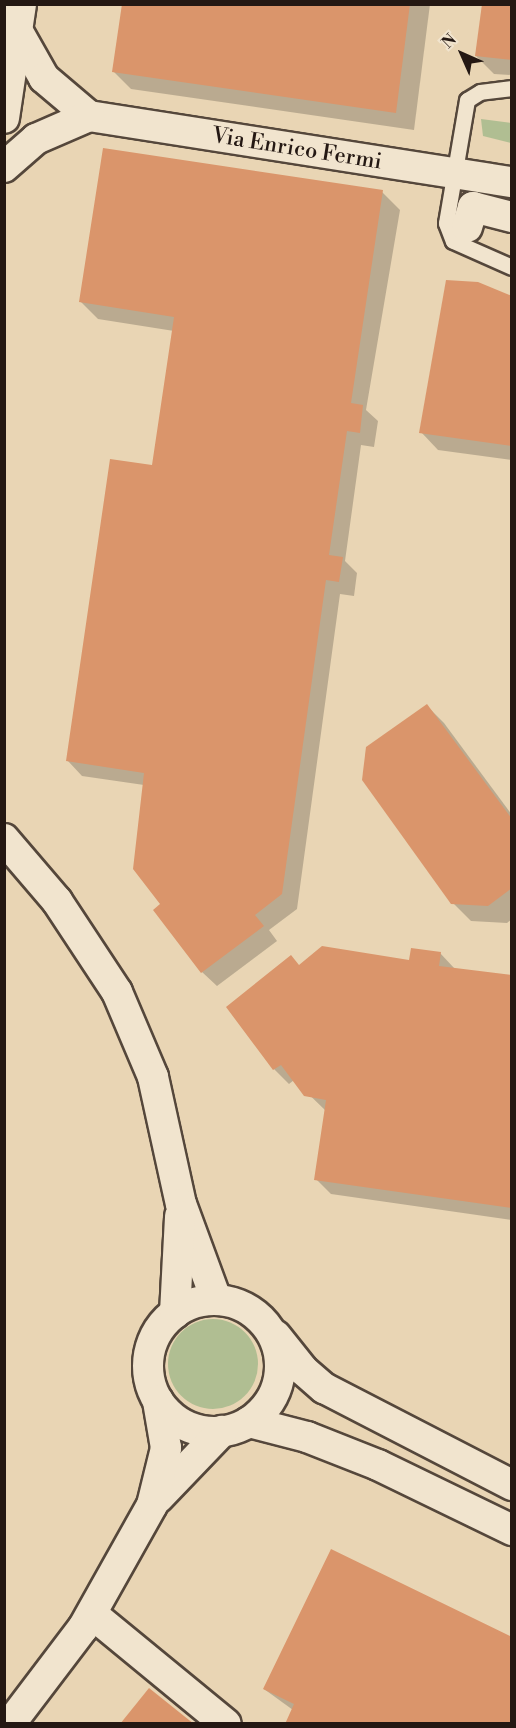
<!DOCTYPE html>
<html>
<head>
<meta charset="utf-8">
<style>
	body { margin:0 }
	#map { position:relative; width:516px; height:1728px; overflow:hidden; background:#e9d5b4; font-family:"Libre Bodoni",serif }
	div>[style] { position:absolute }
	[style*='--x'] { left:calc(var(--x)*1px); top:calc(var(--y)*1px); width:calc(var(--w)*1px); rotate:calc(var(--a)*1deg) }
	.green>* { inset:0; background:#b0be92 }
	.round { border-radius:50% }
	.shadow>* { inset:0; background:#0003 }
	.building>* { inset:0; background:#da956b }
	.roads { filter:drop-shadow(2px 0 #55473b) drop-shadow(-2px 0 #55473b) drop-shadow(0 2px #55473b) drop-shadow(0 -2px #55473b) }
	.lane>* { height:15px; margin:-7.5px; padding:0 7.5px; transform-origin:7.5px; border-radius:7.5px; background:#f1e4ce }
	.street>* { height:30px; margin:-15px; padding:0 15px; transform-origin:15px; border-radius:15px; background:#f1e4ce }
	.street>.ring { margin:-15px; padding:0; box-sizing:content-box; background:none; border:30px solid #f1e4ce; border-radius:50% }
	span { translate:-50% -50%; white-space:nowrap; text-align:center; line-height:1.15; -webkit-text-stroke:4.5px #f1e4ce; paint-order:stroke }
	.street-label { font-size:22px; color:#241813 }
	.frame { position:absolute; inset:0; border:6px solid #241813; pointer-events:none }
	.north { position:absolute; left:432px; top:24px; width:60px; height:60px; -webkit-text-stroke:4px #f1e4ce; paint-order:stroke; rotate:315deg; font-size:16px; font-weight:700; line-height:24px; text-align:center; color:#241813 }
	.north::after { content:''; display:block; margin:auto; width:21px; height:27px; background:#241813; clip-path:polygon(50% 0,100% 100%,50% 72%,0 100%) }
</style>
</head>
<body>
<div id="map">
	<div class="green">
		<i style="clip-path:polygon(481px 119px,511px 123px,511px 143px,483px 136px)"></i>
		<i class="round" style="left:168px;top:1319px;width:90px;height:90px"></i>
	</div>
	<div class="shadow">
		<i style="clip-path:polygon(123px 4px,430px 4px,414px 130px,131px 89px,114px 72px)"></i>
		<i style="clip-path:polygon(512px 4px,512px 75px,494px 74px,476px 56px)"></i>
		<i style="clip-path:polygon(382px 192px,400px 210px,366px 410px,378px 421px,374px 447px,361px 445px,345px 561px,357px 573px,354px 596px,340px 594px,297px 909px,269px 930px,277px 941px,217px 986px,202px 972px,162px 905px,144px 785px,82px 776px,68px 761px,153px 467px,174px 331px,98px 319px,81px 302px)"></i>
		<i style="clip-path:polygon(512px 297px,512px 460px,438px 450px,421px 432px)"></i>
		<i style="clip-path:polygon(427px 706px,444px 723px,512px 815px,512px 919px,507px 923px,471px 921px,453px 903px)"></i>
		<i style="clip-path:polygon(440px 953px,455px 969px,512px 977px,512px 1220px,331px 1194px,316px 1179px,326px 1111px,294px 1080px,289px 1084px,274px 1069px,228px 1008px,300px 966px,411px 961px)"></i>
		<i style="clip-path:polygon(332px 1551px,293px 1710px,264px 1689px)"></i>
	</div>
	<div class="building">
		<i style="clip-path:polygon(122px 4px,410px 4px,396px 113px,112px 72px)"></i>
		<i style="clip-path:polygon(482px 4px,512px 4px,512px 60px,475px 56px)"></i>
		<i style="clip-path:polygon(103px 148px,383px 190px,351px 403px,363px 405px,360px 433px,347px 431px,329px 555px,343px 557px,339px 582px,326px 580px,282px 894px,255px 915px,264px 926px,201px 973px,153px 910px,160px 904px,133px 869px,144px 773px,66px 761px,110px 459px,152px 465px,174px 317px,79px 302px)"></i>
		<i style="clip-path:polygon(446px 280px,478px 282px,512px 296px,512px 446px,419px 433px)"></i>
		<i style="clip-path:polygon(427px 704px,512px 819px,512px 888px,488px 906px,451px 904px,362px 780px,366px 747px)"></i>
		<i style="clip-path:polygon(322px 946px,409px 960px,411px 948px,441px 952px,439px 966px,512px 975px,512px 1208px,314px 1180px,326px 1100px,304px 1096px,281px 1065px,273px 1070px,226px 1007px,291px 955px,299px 965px)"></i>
		<i style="clip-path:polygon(331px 1549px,512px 1637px,512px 1724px,285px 1724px,294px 1704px,263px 1689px)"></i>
		<i style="clip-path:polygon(149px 1688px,194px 1724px,120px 1724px)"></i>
	</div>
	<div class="roads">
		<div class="lane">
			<i style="--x:512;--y:88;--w:32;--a:173"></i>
			<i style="--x:480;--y:92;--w:15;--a:148"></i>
			<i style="--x:467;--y:100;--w:125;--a:99.7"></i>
			<i style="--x:446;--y:223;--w:19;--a:69"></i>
			<i style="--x:453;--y:241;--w:64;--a:23.8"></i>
		</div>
		<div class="street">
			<i style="--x:17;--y:30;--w:55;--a:60.6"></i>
			<i style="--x:44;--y:78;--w:59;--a:40.2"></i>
			<i style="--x:89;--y:116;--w:428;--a:8.9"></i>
			<i style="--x:4;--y:118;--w:115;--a:-81.5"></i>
			<i style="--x:4;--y:167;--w:43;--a:-41.2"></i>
			<i style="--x:36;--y:139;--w:58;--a:-23.5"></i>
			<i style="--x:467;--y:227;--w:21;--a:-73"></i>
			<i style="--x:473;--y:207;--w:40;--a:14.4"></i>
			<i style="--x:4;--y:839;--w:82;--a:49.5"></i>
			<i style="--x:57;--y:901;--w:109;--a:56.6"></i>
			<i style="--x:117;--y:992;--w:92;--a:67"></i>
			<i style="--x:153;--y:1077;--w:130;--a:77.6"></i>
			<i style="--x:181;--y:1204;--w:101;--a:69.8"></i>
			<i class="ring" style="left:148px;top:1300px;width:102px;height:102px"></i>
			<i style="--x:175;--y:1313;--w:97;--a:-87"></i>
			<i style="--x:276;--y:1336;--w:43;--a:51.5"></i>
			<i style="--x:303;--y:1370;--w:28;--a:41"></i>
			<i style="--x:324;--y:1388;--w:212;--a:27.3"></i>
			<i style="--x:249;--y:1422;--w:60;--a:14.5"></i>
			<i style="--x:307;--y:1437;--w:76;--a:21.5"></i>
			<i style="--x:378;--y:1465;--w:149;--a:25.9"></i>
			<i style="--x:158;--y:1498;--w:93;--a:-46.3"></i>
			<i style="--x:92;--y:1614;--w:173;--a:39.4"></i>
			<i style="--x:10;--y:1724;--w:121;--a:-52.8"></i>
			<i style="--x:83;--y:1628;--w:141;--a:-60.7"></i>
			<i style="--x:152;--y:1505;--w:59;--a:-76.2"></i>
			<i style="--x:166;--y:1448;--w:48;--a:-99.7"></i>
		</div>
	</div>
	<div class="street-label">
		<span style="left:297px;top:149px;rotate:9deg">Via Enrico Fermi</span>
	</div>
	<div class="frame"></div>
	<div class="north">N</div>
</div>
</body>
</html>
